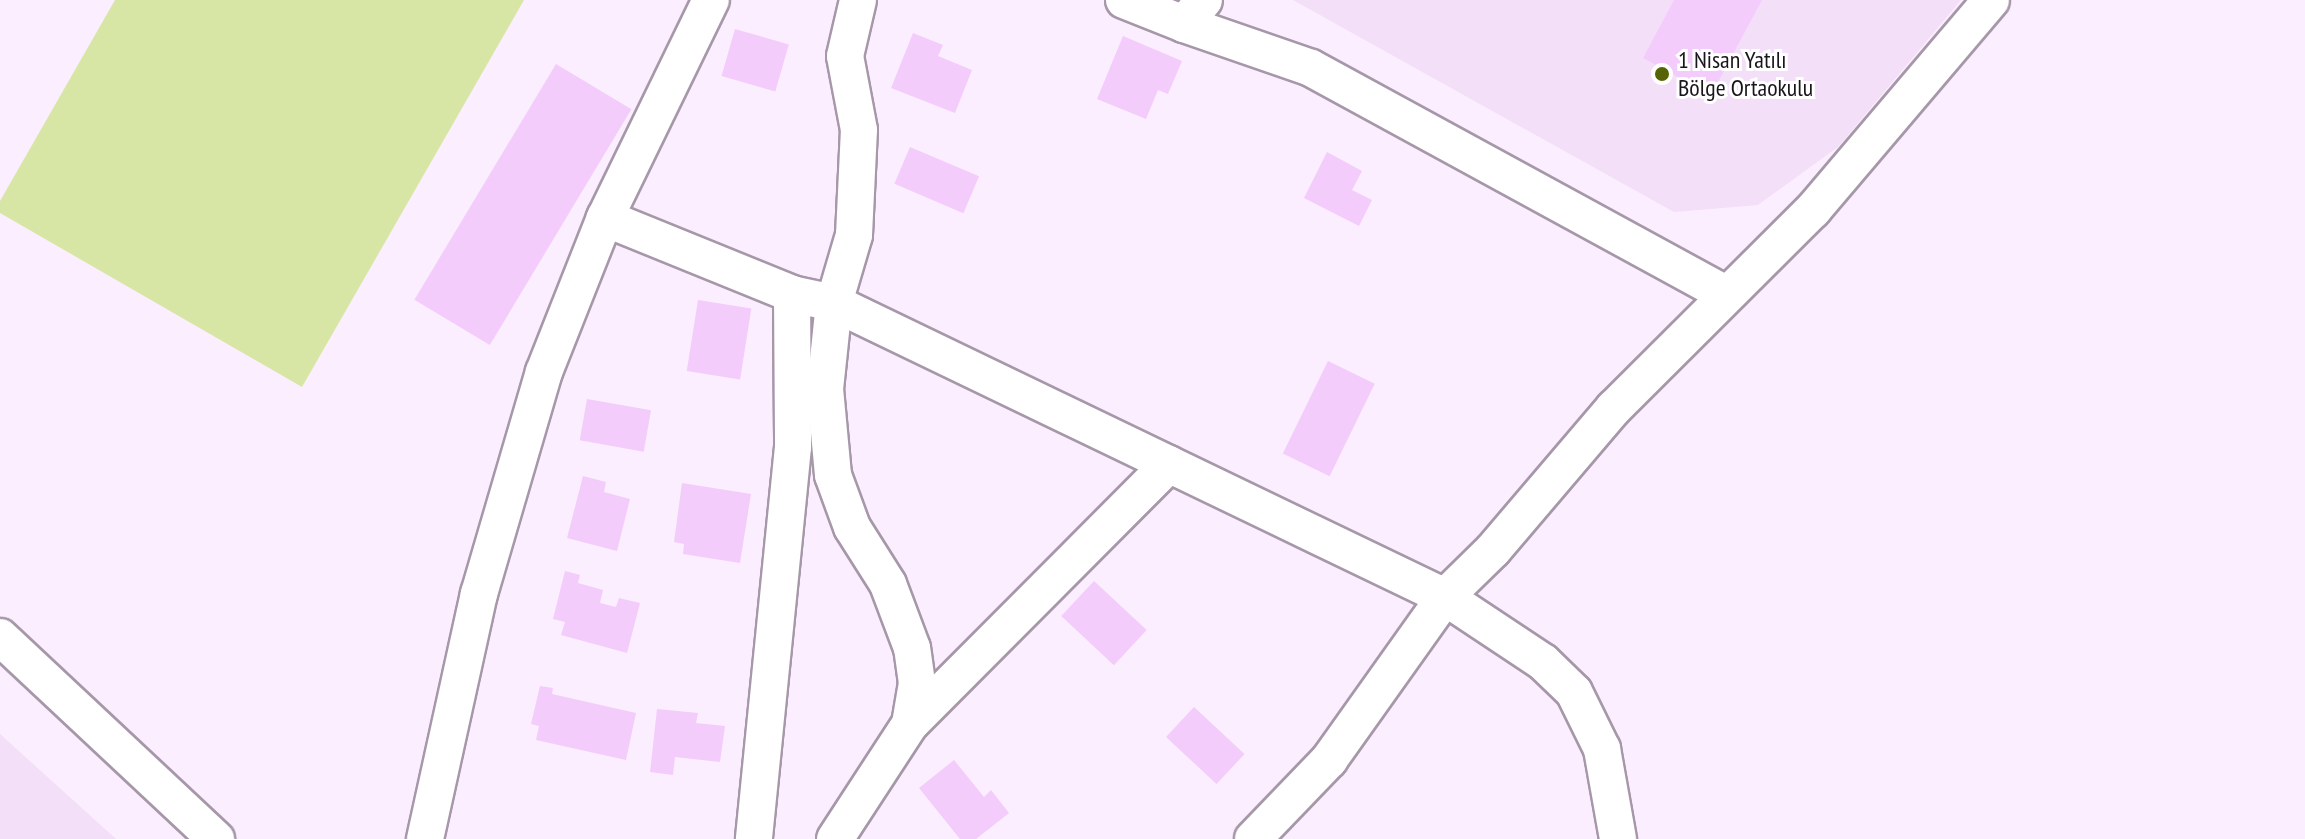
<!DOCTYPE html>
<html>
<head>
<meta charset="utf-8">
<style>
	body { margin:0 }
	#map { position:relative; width:2305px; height:839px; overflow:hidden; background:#fbeefe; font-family:"PT Sans Narrow",sans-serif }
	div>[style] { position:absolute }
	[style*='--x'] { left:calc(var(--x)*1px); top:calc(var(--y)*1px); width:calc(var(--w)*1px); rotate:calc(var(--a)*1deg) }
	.built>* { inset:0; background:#f3dff8 }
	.green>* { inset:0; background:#d8e6a5 }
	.building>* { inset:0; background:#f3ccfc; transform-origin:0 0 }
	.roads { filter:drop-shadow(2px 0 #a697a9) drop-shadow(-2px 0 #a697a9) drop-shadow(0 2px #a697a9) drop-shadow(0 -2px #a697a9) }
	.minor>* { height:36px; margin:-18px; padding:0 18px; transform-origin:18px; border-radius:18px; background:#fff }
	.dots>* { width:22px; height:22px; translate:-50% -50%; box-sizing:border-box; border:4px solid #fff; border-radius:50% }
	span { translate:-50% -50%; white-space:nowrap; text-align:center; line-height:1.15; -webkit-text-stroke:6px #fff; paint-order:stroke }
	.poi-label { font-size:24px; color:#1a141b }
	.left { translate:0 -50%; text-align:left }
</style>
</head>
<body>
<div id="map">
	<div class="built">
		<i style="clip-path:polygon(1293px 0,1961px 0,1838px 147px,1758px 205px,1674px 212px)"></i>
		<i style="clip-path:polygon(0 734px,116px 839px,0 839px)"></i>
	</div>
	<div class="green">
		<i style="clip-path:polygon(115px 0,524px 0,302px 387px,0 213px,0 201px)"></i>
	</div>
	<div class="building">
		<i style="clip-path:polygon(1674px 0,1762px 0,1711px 95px,1643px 58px)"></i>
		<i style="left:735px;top:29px;width:56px;height:49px;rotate:16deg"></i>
		<i style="clip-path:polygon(913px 33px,943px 45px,938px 56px,972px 70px,955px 113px,891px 88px)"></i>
		<i style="clip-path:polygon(1123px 36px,1182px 61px,1168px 94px,1158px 90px,1146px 119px,1097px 99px)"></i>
		<i style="left:556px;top:64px;width:88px;height:275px;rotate:31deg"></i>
		<i style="left:910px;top:147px;width:75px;height:40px;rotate:23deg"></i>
		<i style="clip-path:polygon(1327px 152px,1362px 171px,1352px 190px,1372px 200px,1359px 226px,1304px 198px)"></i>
		<i style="left:698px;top:300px;width:54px;height:72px;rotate:9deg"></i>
		<i style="left:1328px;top:361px;width:52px;height:103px;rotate:26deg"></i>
		<i style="left:587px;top:399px;width:65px;height:42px;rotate:10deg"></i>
		<i style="clip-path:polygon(583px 476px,606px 482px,604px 492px,630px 499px,617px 551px,567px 538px)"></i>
		<i style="clip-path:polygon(682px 483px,751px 494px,740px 563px,683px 554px,684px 544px,674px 542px)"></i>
		<i style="clip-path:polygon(565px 571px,580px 575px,578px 583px,603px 590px,600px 603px,616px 607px,619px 598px,640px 603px,627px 653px,561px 635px,565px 622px,553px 619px)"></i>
		<i style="left:1094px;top:581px;width:72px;height:48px;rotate:43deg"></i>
		<i style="clip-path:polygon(540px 686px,553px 688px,552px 694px,636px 713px,626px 760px,536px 740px,539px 726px,531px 724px)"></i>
		<i style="left:1194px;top:707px;width:69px;height:41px;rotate:43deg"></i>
		<i style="clip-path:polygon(657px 709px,698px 713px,696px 723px,725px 726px,720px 762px,675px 757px,673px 775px,650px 772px)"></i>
		<i style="clip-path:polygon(954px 760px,984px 797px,991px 790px,1009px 813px,976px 839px,960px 839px,919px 788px)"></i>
	</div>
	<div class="roads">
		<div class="minor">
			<i style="--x:1124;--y:0;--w:65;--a:21.8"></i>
			<i style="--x:1184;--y:24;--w:31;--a:-50"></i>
			<i style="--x:1184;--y:24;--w:134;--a:19.1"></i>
			<i style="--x:1311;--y:68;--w:470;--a:28.6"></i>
			<i style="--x:605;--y:218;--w:202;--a:22.1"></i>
			<i style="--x:792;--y:294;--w:153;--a:89.6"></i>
			<i style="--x:793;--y:447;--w:394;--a:95.7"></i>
			<i style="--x:792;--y:294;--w:43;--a:12.1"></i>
			<i style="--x:834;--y:303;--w:678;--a:25.7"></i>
			<i style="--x:1445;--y:597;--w:118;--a:33.6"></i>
			<i style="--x:1543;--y:662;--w:43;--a:44.1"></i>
			<i style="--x:1574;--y:692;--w:64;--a:63.8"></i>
			<i style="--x:1602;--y:749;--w:91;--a:79.9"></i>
			<i style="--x:0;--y:637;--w:296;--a:43.1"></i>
			<i style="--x:910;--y:724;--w:367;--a:-45.1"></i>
			<i style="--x:425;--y:839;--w:251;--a:-77.6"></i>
			<i style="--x:479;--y:594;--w:231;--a:-73.7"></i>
			<i style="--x:544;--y:372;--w:166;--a:-68.4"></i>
			<i style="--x:605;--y:218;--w:242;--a:-64.1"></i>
			<i style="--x:835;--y:839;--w:137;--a:-56.9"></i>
			<i style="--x:910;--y:724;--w:42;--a:-80.3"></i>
			<i style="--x:917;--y:683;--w:35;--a:-98"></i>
			<i style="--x:912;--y:648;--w:68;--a:-110.6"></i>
			<i style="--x:888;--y:584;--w:67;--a:-122.3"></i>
			<i style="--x:852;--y:527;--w:55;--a:-110.1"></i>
			<i style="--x:833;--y:475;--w:86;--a:-95.3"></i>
			<i style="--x:825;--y:389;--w:86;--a:-84"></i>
			<i style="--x:834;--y:303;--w:71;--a:-73.6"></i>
			<i style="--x:854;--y:235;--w:105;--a:-87.3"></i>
			<i style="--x:859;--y:130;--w:75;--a:-100.7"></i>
			<i style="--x:845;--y:56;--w:57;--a:-76.9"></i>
			<i style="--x:1253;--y:839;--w:110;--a:-46.1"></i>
			<i style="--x:1329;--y:760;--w:200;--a:-54.6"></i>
			<i style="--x:1445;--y:597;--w:67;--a:-44.4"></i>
			<i style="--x:1493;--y:550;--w:187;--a:-49.6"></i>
			<i style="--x:1614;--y:408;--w:281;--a:-44.9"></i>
			<i style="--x:1813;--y:210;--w:275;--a:-49.7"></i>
		</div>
	</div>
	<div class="dots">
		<i style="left:1662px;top:74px;background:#566306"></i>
	</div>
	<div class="poi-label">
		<span class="left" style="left:1678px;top:74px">1 Nisan Yatılı<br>Bölge Ortaokulu</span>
	</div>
</div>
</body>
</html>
